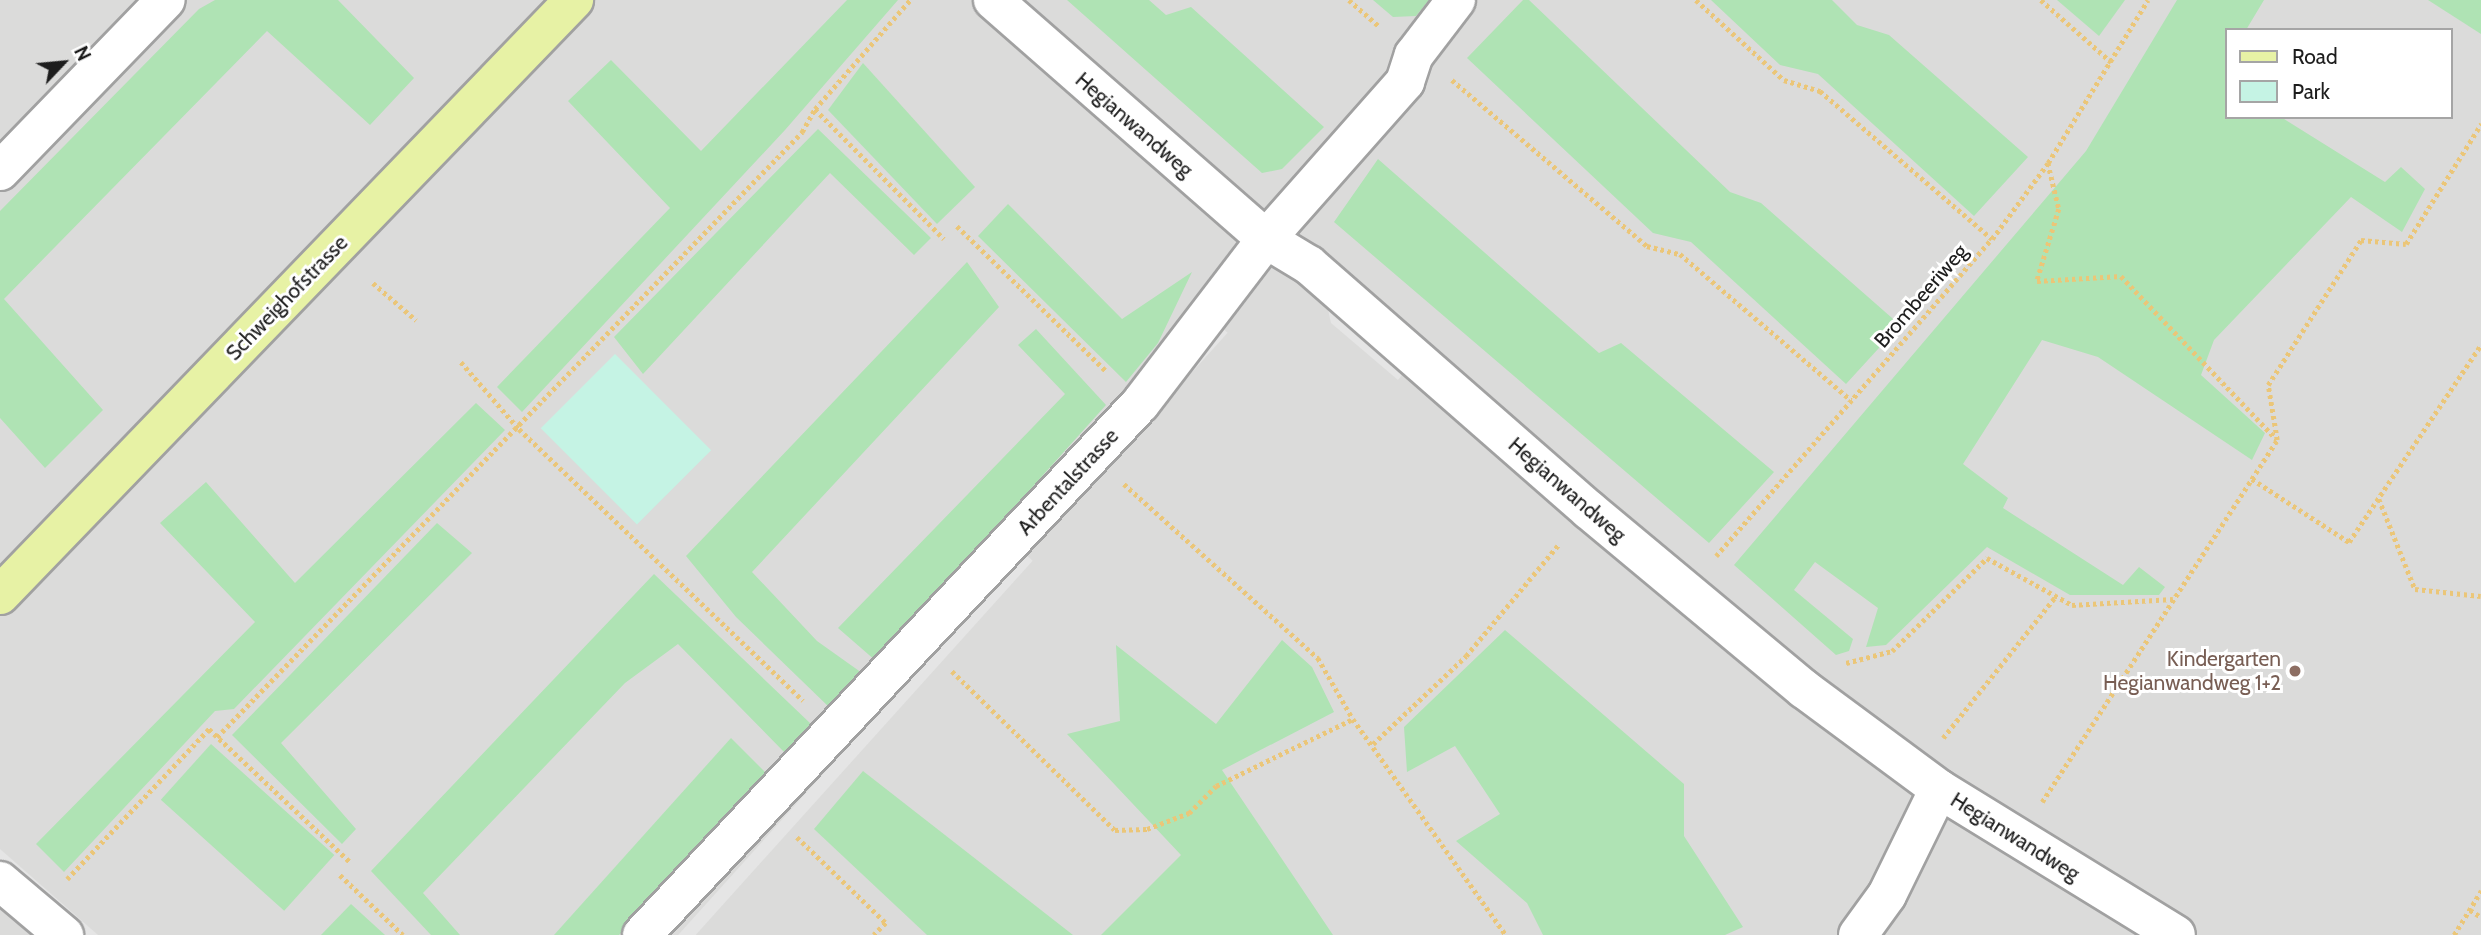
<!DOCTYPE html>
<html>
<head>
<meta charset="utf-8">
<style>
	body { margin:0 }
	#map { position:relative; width:2481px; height:935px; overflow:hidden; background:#ebede4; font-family:Cabin,sans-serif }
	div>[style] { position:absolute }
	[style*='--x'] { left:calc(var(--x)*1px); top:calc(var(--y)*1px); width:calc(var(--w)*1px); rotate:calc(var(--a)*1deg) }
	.residential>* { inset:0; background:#dbdbda }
	.grass>* { inset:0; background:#afe3b4; transform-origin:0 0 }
	.park>* { inset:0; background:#c5f3e4; transform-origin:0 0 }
	.parking>* { inset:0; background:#e5e5e5; transform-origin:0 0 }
	.path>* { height:4.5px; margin-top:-2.25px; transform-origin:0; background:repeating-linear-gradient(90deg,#ebc678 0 3.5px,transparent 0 7px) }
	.roads { filter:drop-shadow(2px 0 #a1a1a1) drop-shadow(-2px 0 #a1a1a1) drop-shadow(0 2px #a1a1a1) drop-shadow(0 -2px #a1a1a1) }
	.minor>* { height:38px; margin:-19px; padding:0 19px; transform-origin:19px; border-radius:19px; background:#fff }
	.major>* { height:38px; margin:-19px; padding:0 19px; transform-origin:19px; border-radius:19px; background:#e7f2a5 }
	.dots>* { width:19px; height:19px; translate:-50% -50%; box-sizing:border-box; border:4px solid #fff; border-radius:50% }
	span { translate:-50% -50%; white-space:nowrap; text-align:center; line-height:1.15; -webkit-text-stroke:6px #fff; paint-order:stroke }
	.street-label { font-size:21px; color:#1d1d1d }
	.education-label { font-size:21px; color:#785e54 }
	.right { translate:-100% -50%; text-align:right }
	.legend { position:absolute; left:2225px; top:28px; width:228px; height:91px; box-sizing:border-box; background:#fff; border:2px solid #a5a5a5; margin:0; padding:9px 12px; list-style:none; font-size:21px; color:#1d1d1d }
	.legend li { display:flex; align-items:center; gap:14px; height:35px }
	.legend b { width:35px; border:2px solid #a5a5a5 }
	.north { position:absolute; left:28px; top:28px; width:70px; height:70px; -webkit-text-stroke:5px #fff; paint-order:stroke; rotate:64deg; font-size:19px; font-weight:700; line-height:28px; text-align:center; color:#1d1d1d }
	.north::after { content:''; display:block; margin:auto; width:24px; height:32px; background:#1d1d1d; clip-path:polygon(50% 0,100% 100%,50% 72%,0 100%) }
</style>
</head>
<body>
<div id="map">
	<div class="residential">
		<i style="clip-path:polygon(evenodd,0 0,2481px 0,2481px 935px,0 935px,0 0,2227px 30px,2451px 30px,2451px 117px,2227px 117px,2227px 30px)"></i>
	</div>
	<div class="grass">
		<i style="clip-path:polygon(215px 0,338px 0,414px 78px,370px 125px,267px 31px,4px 299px,103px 410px,45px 468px,0 418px,0 211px,199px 9px)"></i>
		<i style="clip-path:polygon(847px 0,898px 0,785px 130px,522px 412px,497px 387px,670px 208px,568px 101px,611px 60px,701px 151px)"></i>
		<i style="clip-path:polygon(1067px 0,1149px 0,1166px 15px,1191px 7px,1324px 127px,1282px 169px,1262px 173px)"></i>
		<i style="clip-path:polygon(1373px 0,1429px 0,1416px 16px,1393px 17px)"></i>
		<i style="clip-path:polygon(1523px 0,1529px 0,1730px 192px,1761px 203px,1900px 325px,1846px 384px,1691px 242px,1653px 233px,1467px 58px)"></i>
		<i style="clip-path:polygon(1711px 0,1832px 0,1857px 25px,1889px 35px,2028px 157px,1974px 216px,1818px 74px,1780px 65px)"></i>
		<i style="clip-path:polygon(2057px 0,2125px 0,2099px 36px)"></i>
		<i style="clip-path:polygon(2177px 0,2264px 0,2246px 30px,2227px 30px,2227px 117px,2281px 117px,2385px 182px,2401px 167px,2425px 189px,2402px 232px,2351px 197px,2214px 340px,2201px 375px,2265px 433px,2252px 460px,2098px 357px,2042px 340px,1963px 464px,2008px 498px,2003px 508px,2123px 585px,2139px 567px,2165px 587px,2159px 595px,2070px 595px,1987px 547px,1886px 645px,1866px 647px,1878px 608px,1815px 562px,1794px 590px,1853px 639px,1849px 651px,1836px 655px,1734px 565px,2086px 151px)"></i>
		<i style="clip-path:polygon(2428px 0,2481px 0,2481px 34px)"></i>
		<i style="clip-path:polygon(863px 63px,975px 187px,937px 224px,828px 110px)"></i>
		<i style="clip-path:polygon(818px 129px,931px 238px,914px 255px,830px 173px,643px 374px,614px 337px)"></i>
		<i style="clip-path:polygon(1378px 159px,1599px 353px,1621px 343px,1774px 472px,1709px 543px,1334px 222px)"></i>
		<i style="clip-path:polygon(1008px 204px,1122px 319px,1192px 272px,1158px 343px,1126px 382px,978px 236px)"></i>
		<i style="clip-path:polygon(967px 262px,999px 307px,752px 572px,817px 641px,862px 673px,831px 709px,736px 617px,686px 556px)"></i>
		<i style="clip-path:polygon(1036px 329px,1106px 405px,876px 661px,838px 628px,1065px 394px,1018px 345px)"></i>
		<i style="clip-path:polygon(476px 403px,505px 430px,234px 709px,215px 711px,64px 872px,36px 844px,255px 622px,160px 523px,206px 482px,295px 583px)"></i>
		<i style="clip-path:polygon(437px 523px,472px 553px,281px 743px,356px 829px,342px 844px,232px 735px)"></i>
		<i style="clip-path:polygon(654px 574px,811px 724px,785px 753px,678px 644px,625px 683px,423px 893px,460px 935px,431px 935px,371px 871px)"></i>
		<i style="clip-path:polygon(1505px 630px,1684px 784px,1684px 836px,1743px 927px,1725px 935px,1543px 935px,1527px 903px,1456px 841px,1500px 814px,1455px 746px,1407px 772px,1404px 727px)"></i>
		<i style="clip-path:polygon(1282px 640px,1312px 667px,1334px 712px,1222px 770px,1333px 935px,1101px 935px,1181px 855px,1067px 734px,1120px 721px,1116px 645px,1216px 724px)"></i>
		<i style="clip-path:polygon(731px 738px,768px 775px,619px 935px,554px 935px)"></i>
		<i style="left:211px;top:744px;width:166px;height:75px;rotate:42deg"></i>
		<i style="clip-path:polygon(863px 771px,1073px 935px,927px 935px,814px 829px)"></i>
		<i style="clip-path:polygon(351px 904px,385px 935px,321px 935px)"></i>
	</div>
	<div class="park">
		<i style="left:615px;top:354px;width:136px;height:105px;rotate:45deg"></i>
	</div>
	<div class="parking">
		<i style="clip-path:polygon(1326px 301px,1408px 367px,1398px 380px,1331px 323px)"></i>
		<i style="left:1218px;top:324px;width:13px;height:264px;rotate:42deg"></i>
		<i style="left:1023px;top:552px;width:13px;height:530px;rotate:42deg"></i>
		<i style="clip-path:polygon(0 849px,98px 935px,73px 935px,0 870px)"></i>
	</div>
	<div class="path">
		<i style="--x:1349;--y:0;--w:41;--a:41.1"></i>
		<i style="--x:1696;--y:0;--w:119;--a:42.3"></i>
		<i style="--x:1784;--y:80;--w:38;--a:17"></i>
		<i style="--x:1820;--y:91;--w:227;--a:40.7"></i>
		<i style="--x:2041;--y:0;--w:94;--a:41.5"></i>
		<i style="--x:1452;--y:80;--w:256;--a:40.4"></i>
		<i style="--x:1647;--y:246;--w:34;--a:14"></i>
		<i style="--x:1680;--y:254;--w:225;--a:40.5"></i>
		<i style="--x:815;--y:109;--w:183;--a:45.2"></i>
		<i style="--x:2048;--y:163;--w:47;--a:76.6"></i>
		<i style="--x:2059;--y:209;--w:75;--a:107"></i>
		<i style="--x:2037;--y:281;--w:84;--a:-3.4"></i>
		<i style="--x:2121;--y:276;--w:226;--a:46.4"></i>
		<i style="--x:957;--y:226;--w:209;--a:44.2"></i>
		<i style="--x:373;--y:283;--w:57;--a:40.7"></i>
		<i style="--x:461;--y:362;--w:89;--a:49.1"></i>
		<i style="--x:519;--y:429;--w:393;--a:43.7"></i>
		<i style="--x:2252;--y:479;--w:116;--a:33"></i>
		<i style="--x:2349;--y:542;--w:237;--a:-56.2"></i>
		<i style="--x:1124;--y:484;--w:261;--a:41.9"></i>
		<i style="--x:1318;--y:658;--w:70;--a:60.2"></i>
		<i style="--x:1353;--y:719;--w:265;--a:54.7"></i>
		<i style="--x:2379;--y:499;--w:97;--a:68.2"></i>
		<i style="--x:2415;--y:589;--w:66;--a:6.1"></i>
		<i style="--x:1716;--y:556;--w:420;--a:-49"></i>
		<i style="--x:1992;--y:239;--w:94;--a:-53.6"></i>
		<i style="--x:2048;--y:163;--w:191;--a:-58.5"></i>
		<i style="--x:1846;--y:663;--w:48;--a:-14.6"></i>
		<i style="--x:1892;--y:651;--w:133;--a:-44.4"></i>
		<i style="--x:1987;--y:558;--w:97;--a:28.9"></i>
		<i style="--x:2072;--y:605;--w:101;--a:-3.4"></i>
		<i style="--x:952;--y:671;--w:228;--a:44.3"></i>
		<i style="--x:1115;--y:830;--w:32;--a:-2"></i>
		<i style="--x:1147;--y:829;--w:45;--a:-20.9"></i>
		<i style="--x:1189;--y:813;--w:38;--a:-45"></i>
		<i style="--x:1216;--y:786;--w:153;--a:-26.1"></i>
		<i style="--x:217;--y:737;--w:842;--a:-45.96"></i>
		<i style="--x:802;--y:132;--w:26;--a:-61"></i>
		<i style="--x:815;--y:109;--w:145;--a:-48.9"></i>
		<i style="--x:1943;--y:738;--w:181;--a:-51.5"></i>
		<i style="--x:1373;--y:744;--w:128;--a:-43.4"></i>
		<i style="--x:1466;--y:656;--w:146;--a:-50.3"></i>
		<i style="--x:2042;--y:802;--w:432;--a:-57"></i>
		<i style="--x:2277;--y:440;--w:56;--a:-99.3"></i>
		<i style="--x:2268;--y:385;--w:172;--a:-57.3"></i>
		<i style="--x:2361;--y:240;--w:45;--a:5.1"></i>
		<i style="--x:2406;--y:244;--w:142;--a:-58"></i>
		<i style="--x:797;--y:837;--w:124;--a:44"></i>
		<i style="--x:886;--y:923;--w:17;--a:135"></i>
		<i style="--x:340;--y:875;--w:87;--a:43.6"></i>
		<i style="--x:67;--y:879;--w:207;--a:-46.6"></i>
		<i style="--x:209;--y:729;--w:195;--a:43.3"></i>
		<i style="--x:2470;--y:910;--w:13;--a:32"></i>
		<i style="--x:2454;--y:935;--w:52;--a:-58.5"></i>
	</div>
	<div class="roads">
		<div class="minor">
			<i style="--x:993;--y:0;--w:363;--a:41.2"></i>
			<i style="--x:1266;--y:239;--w:50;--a:31.2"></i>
			<i style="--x:1309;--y:265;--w:372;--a:41.2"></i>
			<i style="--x:1589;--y:510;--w:280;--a:39.8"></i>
			<i style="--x:1804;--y:689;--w:168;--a:36.5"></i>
			<i style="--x:1939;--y:789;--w:278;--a:31.6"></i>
			<i style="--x:0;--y:171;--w:238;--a:-45.9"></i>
			<i style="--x:0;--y:881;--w:84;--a:40.2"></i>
			<i style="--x:642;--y:935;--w:728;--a:-46.84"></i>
			<i style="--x:1140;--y:404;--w:208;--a:-52.6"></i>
			<i style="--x:1266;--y:239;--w:210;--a:-48.5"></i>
			<i style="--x:1405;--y:82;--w:28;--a:-72"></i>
			<i style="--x:1414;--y:55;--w:69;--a:-52.6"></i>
			<i style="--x:1858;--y:935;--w:49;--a:-54.1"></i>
			<i style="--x:1887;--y:895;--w:118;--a:-63.9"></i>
		</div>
		<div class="major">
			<i style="--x:0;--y:595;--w:827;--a:-46.03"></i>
		</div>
	</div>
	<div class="dots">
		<i style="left:2295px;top:671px;background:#8d6e63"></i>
	</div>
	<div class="street-label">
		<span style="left:1134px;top:125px;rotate:41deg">Hegianwandweg</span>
		<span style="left:1921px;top:296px;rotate:-49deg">Brombeeriweg</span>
		<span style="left:287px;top:298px;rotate:-46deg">Schweighofstrasse</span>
		<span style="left:1068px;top:482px;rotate:-47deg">Arbentalstrasse</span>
		<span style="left:1567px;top:490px;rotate:41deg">Hegianwandweg</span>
		<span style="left:2015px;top:837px;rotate:32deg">Hegianwandweg</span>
	</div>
	<div class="education-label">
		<span class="right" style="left:2281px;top:671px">Kindergarten<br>Hegianwandweg 1+2</span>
	</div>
	<ul class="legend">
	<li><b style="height:9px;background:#e7f2a5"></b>Road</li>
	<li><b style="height:19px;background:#c5f3e4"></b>Park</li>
	</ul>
	<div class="north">N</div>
</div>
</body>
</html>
